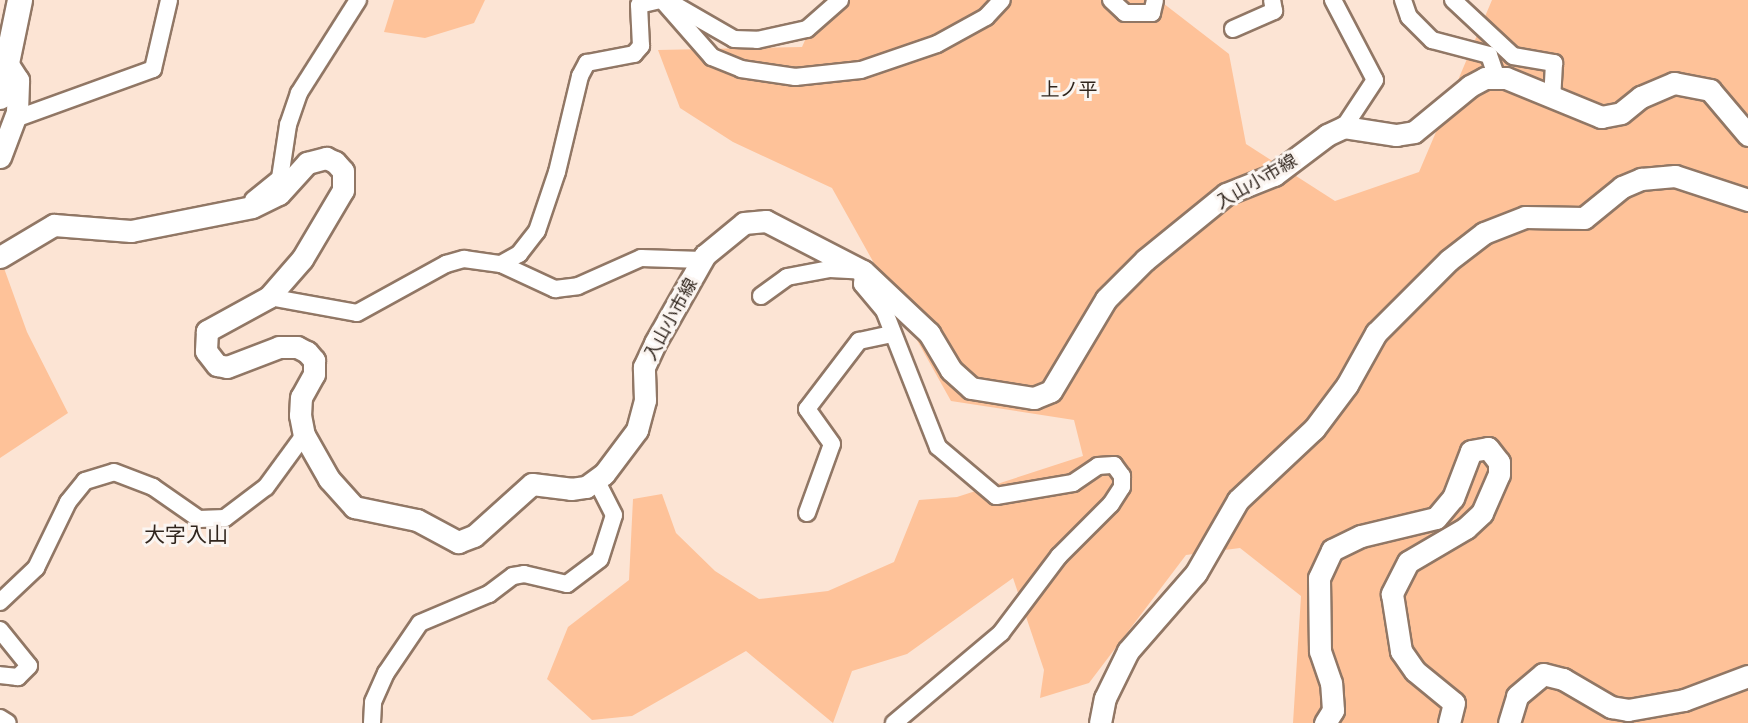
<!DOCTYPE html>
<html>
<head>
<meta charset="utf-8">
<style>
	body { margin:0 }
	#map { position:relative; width:1748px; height:723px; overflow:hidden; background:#fce4d4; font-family:"Open Sans","Noto Sans JP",sans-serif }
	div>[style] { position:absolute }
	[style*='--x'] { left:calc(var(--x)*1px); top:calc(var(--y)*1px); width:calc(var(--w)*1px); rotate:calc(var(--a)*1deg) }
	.green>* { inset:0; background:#fec299 }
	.roads { filter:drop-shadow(2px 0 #917765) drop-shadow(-2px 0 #917765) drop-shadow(0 2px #917765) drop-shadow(0 -2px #917765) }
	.minor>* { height:16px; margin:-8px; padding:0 8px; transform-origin:8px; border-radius:8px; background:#fff }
	.secondary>* { height:21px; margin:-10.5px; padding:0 10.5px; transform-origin:10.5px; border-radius:10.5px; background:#fff }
	.primary>* { height:24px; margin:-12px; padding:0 12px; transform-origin:12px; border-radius:12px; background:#fff }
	span { translate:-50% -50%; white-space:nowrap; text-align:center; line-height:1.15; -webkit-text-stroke:6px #fbf5f1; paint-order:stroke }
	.street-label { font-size:18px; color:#30251d }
	.neighbourhood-label { font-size:19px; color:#30251d }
	.quarter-label { font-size:21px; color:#30251d }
</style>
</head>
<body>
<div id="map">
	<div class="green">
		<i style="clip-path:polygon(394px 0,485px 0,474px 23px,425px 38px,384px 32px)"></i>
		<i style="clip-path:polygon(823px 0,1159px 0,1229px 54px,1246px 144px,1335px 201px,1419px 172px,1492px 0,1748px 0,1748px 723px,1293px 723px,1301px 596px,1240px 548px,1186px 555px,1089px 683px,1040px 698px,1044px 670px,1013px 578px,907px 654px,852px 671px,833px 723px,746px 651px,632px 716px,592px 720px,547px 679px,568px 627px,629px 580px,633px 499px,662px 494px,676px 533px,715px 571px,759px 599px,828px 591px,894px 562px,919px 500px,957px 497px,1083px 456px,1074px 420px,951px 401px,832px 188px,733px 142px,680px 108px,658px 50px,802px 47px)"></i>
		<i style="clip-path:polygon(0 257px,27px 332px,68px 413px,0 458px)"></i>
	</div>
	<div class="roads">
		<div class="minor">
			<i style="--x:662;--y:0;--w:76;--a:48.7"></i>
			<i style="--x:712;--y:57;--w:31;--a:22"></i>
			<i style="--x:741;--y:69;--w:55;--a:8.4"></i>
			<i style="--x:795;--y:77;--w:66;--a:-6.1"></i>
			<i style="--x:861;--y:70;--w:80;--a:-18.9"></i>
			<i style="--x:937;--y:44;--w:56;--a:-28.9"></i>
			<i style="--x:986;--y:17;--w:23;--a:-47"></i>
			<i style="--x:1111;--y:0;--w:19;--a:43"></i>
			<i style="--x:1125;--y:13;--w:27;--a:0"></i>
			<i style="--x:1152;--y:13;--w:13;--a:-77"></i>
			<i style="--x:1333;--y:0;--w:90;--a:62.3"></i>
			<i style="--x:1375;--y:80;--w:56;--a:123.4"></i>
			<i style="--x:1403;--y:0;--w:18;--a:71"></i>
			<i style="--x:1409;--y:17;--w:33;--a:45"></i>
			<i style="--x:1432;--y:40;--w:59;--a:14.7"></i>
			<i style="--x:1489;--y:55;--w:24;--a:71"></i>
			<i style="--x:1453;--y:0;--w:82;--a:43"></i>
			<i style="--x:1513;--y:56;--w:42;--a:9.7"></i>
			<i style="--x:1554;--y:63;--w:34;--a:93"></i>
			<i style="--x:668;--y:1;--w:76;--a:29.9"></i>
			<i style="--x:734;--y:39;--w:23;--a:2"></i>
			<i style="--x:757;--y:40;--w:51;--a:-12.4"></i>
			<i style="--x:807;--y:29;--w:44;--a:-41.3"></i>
			<i style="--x:1233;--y:29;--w:45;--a:-23.7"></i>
			<i style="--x:1274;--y:11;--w:11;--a:-100"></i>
			<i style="--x:15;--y:119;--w:147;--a:-19.9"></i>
			<i style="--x:153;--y:69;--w:71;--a:-76.9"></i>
			<i style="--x:253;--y:200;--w:35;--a:-39"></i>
			<i style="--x:280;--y:178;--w:54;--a:-81.4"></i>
			<i style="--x:288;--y:125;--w:34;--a:-71"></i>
			<i style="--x:299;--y:93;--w:110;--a:-57.6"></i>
			<i style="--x:501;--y:264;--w:21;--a:-29"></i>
			<i style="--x:519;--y:254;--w:29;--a:-52"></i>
			<i style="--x:537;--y:231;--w:62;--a:-71.3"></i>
			<i style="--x:557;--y:172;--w:99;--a:-76.5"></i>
			<i style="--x:580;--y:76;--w:15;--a:-62"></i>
			<i style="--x:587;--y:63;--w:48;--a:-10.8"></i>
			<i style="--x:634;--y:54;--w:11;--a:-49"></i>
			<i style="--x:641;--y:46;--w:41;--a:-92.8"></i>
			<i style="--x:639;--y:5;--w:23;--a:-13"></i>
			<i style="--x:761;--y:296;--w:32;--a:-36"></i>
			<i style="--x:787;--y:277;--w:44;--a:-10.5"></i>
			<i style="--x:830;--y:269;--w:33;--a:3"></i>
			<i style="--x:863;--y:271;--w:13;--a:94"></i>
			<i style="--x:862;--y:284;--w:34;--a:50"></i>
			<i style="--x:884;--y:310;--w:147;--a:68.5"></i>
			<i style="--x:938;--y:447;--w:76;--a:40.2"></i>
			<i style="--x:996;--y:496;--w:78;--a:-9.6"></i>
			<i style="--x:1073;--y:483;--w:30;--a:-34"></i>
			<i style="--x:1098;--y:466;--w:16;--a:-4"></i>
			<i style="--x:1114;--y:465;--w:14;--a:54"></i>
			<i style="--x:1122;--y:476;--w:11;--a:90"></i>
			<i style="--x:1122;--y:487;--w:20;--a:123"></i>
			<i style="--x:1111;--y:504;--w:74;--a:135"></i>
			<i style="--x:1059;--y:556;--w:96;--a:127"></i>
			<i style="--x:1001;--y:633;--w:140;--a:139.9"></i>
			<i style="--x:269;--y:297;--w:89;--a:10.3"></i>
			<i style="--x:357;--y:313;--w:102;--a:-28.8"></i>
			<i style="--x:446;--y:264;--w:19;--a:-16"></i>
			<i style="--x:464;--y:259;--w:37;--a:8"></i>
			<i style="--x:501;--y:264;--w:60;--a:24.8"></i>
			<i style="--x:555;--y:289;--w:23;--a:-7"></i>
			<i style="--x:578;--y:286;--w:69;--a:-24"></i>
			<i style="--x:641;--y:258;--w:61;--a:1.9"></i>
			<i style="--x:807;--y:513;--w:73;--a:-70.1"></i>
			<i style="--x:832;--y:444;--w:43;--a:-125.5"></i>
			<i style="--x:807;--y:409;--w:86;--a:-52.6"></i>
			<i style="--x:859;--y:341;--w:34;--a:-12"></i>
			<i style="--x:0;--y:602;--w:50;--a:-43.4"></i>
			<i style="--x:36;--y:568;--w:73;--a:-64.1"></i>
			<i style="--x:68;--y:502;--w:27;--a:-51"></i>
			<i style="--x:85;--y:481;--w:30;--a:-17"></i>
			<i style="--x:114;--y:472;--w:42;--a:21"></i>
			<i style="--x:153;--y:487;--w:56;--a:34.8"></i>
			<i style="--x:199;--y:519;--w:26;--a:-2"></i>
			<i style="--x:225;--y:518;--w:51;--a:-37.1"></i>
			<i style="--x:266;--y:487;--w:64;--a:-53.8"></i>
			<i style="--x:0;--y:630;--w:46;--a:51.1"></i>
			<i style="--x:29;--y:666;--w:16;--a:135"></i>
			<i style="--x:18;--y:677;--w:18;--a:-174"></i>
			<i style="--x:0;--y:718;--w:9;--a:32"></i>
			<i style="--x:372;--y:723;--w:21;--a:-87"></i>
			<i style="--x:373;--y:702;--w:32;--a:-66"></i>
			<i style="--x:386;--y:673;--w:60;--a:-55.8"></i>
			<i style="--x:420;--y:623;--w:75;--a:-22.8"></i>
			<i style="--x:489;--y:594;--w:30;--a:-37"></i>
			<i style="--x:513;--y:576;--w:11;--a:-10"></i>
			<i style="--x:524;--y:574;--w:44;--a:13.1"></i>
			<i style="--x:567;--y:584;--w:41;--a:-37.1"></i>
			<i style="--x:600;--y:559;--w:46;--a:-72.3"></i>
			<i style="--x:614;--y:515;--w:39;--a:-117"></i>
		</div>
		<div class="secondary">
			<i style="--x:0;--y:157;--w:48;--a:-69.3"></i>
			<i style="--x:17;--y:112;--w:32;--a:-88"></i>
			<i style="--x:18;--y:80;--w:20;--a:-123"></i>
			<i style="--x:0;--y:257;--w:63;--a:-30.7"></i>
			<i style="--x:54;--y:225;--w:77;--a:4.5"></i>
			<i style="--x:131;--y:231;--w:123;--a:-11.2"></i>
			<i style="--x:252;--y:207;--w:30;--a:-26"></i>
			<i style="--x:279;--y:194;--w:42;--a:-47.9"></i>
			<i style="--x:307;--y:163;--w:20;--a:-15"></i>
			<i style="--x:326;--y:158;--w:10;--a:24"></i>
			<i style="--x:335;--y:162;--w:12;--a:48"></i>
			<i style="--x:343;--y:171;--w:19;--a:90"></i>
			<i style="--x:343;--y:190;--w:80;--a:120.7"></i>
			<i style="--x:302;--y:259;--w:50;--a:131"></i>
			<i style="--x:269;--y:297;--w:71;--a:151.3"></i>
			<i style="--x:207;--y:331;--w:20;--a:93"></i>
			<i style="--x:206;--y:351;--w:18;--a:52"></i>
			<i style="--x:217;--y:365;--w:10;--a:11"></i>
			<i style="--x:227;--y:367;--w:56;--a:-21"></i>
			<i style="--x:279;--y:347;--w:18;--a:0"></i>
			<i style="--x:297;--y:347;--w:11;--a:27"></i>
			<i style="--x:307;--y:352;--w:11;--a:49"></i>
			<i style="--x:314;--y:360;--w:14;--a:90"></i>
			<i style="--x:314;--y:374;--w:26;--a:119"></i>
			<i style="--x:301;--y:397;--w:18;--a:93"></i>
			<i style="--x:300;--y:415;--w:20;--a:79"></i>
			<i style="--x:304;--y:435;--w:51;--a:60.4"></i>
			<i style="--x:329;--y:479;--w:38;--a:48"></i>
			<i style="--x:354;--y:507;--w:64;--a:11.7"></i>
			<i style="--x:417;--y:520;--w:47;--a:28.2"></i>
			<i style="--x:458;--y:542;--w:17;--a:-21"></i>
			<i style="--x:474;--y:536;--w:78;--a:-41.9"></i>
			<i style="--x:532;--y:484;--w:39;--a:7"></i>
			<i style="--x:571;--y:489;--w:15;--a:-8"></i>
			<i style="--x:586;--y:487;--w:22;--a:-36"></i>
			<i style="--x:604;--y:474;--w:55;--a:-53.1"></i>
			<i style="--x:637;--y:430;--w:31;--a:-75"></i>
			<i style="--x:645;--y:400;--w:33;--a:-92"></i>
			<i style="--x:644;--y:367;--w:26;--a:-65"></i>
			<i style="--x:655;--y:343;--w:101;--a:-60.4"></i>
			<i style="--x:705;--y:255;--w:50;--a:-39.4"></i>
			<i style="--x:744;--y:223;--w:22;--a:-5"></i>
			<i style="--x:766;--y:221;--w:109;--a:27.3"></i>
			<i style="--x:863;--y:271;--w:91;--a:43.2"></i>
			<i style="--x:929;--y:333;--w:43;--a:59.3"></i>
			<i style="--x:951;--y:370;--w:27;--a:42"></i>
			<i style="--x:971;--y:388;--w:64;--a:9"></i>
			<i style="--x:1034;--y:398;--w:18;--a:-22"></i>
			<i style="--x:1051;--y:391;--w:107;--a:-59.1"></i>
			<i style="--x:1106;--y:299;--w:55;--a:-45"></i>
			<i style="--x:1145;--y:260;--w:104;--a:-39.2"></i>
			<i style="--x:1226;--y:194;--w:52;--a:-21.6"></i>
			<i style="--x:1274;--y:175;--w:66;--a:-37"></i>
			<i style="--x:1327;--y:135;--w:19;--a:-25"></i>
			<i style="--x:1344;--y:127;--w:53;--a:8.7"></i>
			<i style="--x:1396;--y:135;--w:18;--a:-9"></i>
			<i style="--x:1414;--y:132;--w:72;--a:-39.4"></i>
			<i style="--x:1470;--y:86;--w:17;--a:-28"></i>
			<i style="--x:1485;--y:78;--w:21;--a:0"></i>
			<i style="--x:1506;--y:78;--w:103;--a:22.3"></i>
			<i style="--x:1601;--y:117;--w:20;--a:-11"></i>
			<i style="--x:1621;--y:113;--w:26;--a:-39"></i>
			<i style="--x:1641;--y:97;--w:36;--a:-23"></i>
			<i style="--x:1674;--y:83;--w:37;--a:11"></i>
			<i style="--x:1710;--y:90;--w:59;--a:49.8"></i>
			<i style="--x:1100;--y:723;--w:25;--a:-79"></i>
			<i style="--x:1105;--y:698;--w:52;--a:-63.9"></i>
			<i style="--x:1128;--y:651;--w:103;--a:-48.9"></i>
			<i style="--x:1196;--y:573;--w:84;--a:-60.1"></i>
			<i style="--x:1238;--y:500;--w:104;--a:-43.1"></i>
			<i style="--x:1314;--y:429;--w:55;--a:-53.1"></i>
			<i style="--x:1347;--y:385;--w:60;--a:-60.9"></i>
			<i style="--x:1376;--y:333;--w:103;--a:-45"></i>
			<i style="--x:1449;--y:260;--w:44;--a:-37.6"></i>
			<i style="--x:1484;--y:233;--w:44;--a:-21.3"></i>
			<i style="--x:1525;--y:217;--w:59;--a:1"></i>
			<i style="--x:1584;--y:218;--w:49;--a:-39.2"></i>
			<i style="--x:1622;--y:187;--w:21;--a:-23"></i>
			<i style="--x:1641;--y:179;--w:34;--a:-5"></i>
			<i style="--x:1675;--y:176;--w:77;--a:18.2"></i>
			<i style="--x:1325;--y:723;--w:15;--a:-58"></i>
			<i style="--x:1333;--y:710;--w:27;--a:-94"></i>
			<i style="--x:1331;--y:683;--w:34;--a:-109"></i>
			<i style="--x:1320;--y:651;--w:73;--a:-90.8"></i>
			<i style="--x:1319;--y:578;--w:31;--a:-65"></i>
			<i style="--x:1332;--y:550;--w:32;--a:-26"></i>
			<i style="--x:1361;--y:536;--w:77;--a:-13.5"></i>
			<i style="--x:1436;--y:518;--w:26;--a:-50"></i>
			<i style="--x:1453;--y:498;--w:50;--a:-69"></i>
			<i style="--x:1471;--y:451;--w:17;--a:-10"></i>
			<i style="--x:1488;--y:448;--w:18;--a:52"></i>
			<i style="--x:1499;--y:462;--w:12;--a:90"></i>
			<i style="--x:1499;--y:474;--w:43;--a:113.6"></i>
			<i style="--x:1482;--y:513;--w:22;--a:137"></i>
			<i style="--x:1466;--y:528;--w:67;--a:149.6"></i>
			<i style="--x:1408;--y:562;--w:36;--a:117"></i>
			<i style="--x:1392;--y:594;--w:58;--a:81"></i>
			<i style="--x:1401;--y:651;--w:24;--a:55"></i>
			<i style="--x:1415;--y:671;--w:50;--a:39.4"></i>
			<i style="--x:1454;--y:703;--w:21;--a:104"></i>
			<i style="--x:1509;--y:723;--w:28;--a:-73"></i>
			<i style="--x:1517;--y:696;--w:34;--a:-40"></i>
			<i style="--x:1543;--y:674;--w:21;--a:14"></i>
			<i style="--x:1563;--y:679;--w:56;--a:30.3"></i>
			<i style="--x:1611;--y:707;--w:17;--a:10"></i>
			<i style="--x:1628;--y:710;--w:57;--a:-10.1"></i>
			<i style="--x:1684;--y:700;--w:68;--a:-20.6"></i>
		</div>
		<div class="primary">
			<i style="--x:0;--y:97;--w:99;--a:-78.3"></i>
		</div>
	</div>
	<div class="street-label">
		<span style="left:1256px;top:181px;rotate:-30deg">入山小市線</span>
		<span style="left:670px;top:319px;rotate:-61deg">入山小市線</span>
	</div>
	<div class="neighbourhood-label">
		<span style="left:1069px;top:90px">上ノ平</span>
	</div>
	<div class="quarter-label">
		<span style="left:186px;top:534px">大字入山</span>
	</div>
</div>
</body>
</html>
